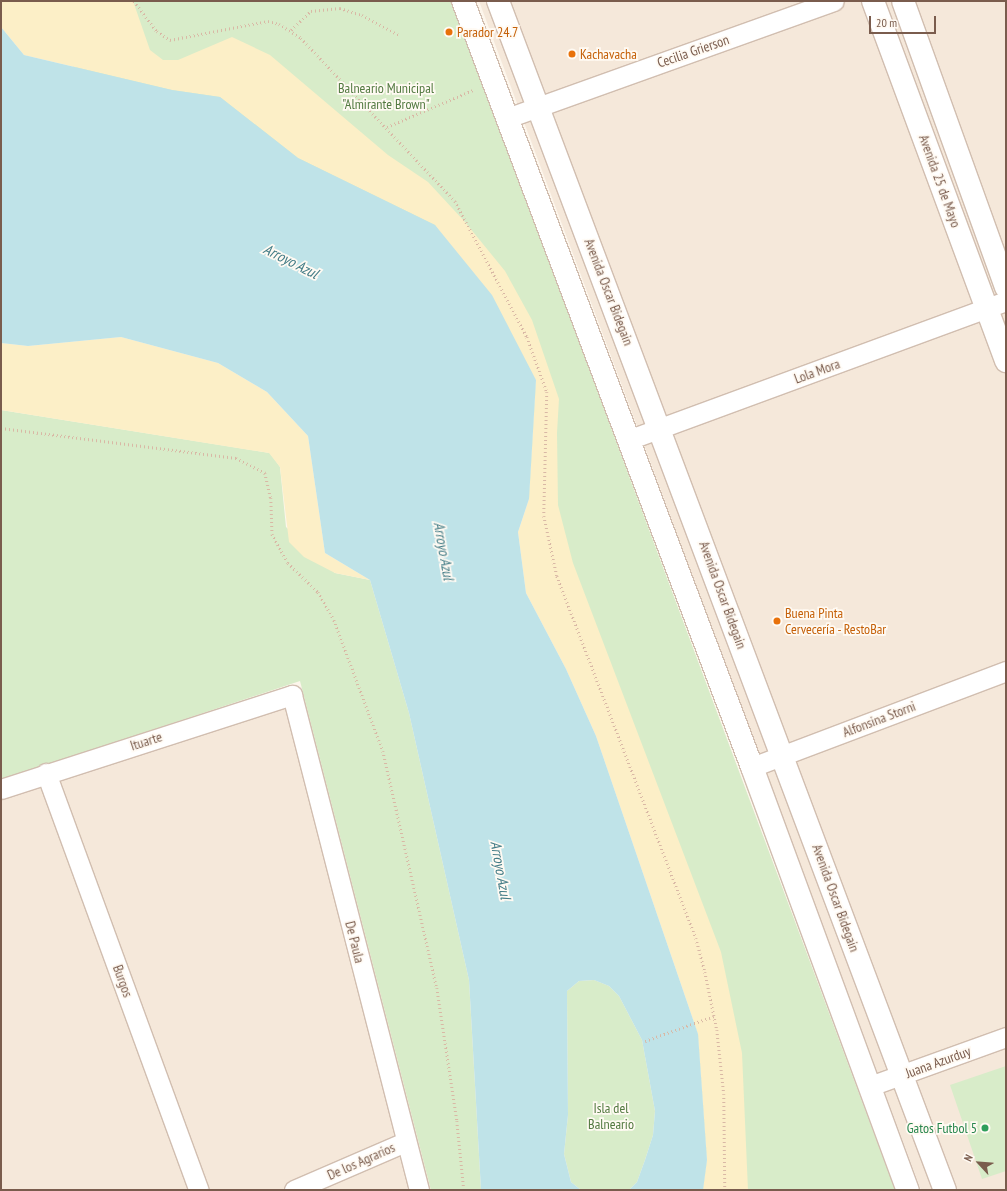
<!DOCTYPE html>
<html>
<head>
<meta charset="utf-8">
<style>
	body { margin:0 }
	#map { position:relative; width:1007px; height:1191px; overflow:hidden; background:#fdf6ec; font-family:"PT Sans Narrow",sans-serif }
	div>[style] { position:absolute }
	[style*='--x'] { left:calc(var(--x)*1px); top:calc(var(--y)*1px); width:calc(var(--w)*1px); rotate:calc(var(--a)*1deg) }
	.residential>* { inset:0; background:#f5e8da }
	.green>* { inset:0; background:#d8ecc9 }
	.sand>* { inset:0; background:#fcefc7 }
	.water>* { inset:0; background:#bfe3e8 }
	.path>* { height:2.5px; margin-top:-1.25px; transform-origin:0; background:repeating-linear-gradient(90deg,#d9b8a5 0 1px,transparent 0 4px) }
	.roads { filter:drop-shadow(1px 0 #d1beb0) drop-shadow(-1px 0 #d1beb0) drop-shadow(0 1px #d1beb0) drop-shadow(0 -1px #d1beb0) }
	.minor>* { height:19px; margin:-9.5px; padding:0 9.5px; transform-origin:9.5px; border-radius:9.5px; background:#fff }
	.secondary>* { height:22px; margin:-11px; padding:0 11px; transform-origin:11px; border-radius:11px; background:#fff }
	.dots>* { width:11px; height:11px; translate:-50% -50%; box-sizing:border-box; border:2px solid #fffaf3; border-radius:50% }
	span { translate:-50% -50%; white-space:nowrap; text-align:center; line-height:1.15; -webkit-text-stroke:3.5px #fffaf3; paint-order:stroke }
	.food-label { font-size:14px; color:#c56008 }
	.left { translate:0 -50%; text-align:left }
	.street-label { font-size:14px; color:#7a5c4d }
	.park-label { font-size:14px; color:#537a41 }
	.leisure-label { font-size:14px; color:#27864d }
	.right { translate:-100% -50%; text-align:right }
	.water-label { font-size:15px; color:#437c86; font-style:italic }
	.frame { position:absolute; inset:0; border:2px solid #7a5c4d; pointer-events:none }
	.north { position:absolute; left:959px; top:1143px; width:40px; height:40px; -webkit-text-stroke:3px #fffaf3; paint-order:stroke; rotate:296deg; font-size:11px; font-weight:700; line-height:16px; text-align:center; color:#7a5c4d }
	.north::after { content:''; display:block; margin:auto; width:14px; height:18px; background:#7a5c4d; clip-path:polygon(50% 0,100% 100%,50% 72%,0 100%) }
	.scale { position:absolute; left:869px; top:16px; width:67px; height:18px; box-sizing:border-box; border:2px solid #7a5c4d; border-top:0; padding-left:5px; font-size:12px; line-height:14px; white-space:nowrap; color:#7a5c4d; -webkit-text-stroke:3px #fffaf3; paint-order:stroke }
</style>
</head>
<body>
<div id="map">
	<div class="residential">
		<i style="clip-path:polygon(479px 1px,1006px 1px,1006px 1190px,921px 1190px)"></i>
		<i style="clip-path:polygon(396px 667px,481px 1190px,1px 1190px,1px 789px,292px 695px)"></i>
	</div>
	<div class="green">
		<i style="clip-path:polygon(1px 1px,452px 1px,895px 1190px,703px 1190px,707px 1160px,698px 1034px,529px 499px,536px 380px,492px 295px,1px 27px)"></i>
		<i style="clip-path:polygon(1px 410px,270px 453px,280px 467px,286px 527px,335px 573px,370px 580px,409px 713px,469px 980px,481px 1190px,431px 1190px,300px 681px,1px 780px)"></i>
		<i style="clip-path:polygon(594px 980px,609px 986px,619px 996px,642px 1040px,655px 1111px,653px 1135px,645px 1160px,637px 1182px,629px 1190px,581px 1190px,571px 1182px,564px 1154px,568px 1115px,567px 991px,579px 981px)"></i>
		<i style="clip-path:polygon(1006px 1066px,1006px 1171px,982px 1179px,950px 1085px)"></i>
	</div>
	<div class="sand">
		<i style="clip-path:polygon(1px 1px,133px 1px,150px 50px,163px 60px,178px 60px,232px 37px,270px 55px,388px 155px,428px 182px,465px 222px,505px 271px,532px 320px,559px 399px,557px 433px,558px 505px,573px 563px,721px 952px,742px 1053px,748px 1190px,703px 1190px,707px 1160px,698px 1034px,596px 736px,566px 669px,526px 593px,518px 532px,529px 499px,536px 380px,435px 225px,298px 158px,220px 97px,172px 90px,24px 55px,1px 27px)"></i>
		<i style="clip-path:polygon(121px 337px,218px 363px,267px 392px,308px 436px,325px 553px,370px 580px,335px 573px,304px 557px,289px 542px,280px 467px,269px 453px,1px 410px,1px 343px,28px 346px)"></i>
	</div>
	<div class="water">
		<i style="clip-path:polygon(1px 27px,24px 55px,172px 90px,220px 97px,298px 158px,435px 225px,492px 295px,536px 380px,529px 499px,518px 532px,526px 593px,566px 669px,596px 736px,698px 1034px,707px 1160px,703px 1190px,629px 1190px,637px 1182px,645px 1160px,653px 1135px,655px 1111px,642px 1040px,619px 996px,609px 986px,594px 980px,579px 981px,567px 991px,568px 1115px,564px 1154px,571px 1182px,581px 1190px,481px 1190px,469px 980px,409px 713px,370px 580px,325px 553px,308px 436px,267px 392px,218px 363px,121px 337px,28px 346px,1px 343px)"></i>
	</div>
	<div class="path">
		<i style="--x:134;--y:1;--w:38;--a:53"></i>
		<i style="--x:157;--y:31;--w:16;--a:35"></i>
		<i style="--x:170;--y:40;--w:100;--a:-11"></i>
		<i style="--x:268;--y:21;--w:11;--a:15"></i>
		<i style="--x:279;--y:24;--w:26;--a:32"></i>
		<i style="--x:301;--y:38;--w:224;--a:46.6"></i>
		<i style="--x:455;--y:201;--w:154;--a:62.1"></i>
		<i style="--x:527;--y:337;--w:59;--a:70"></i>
		<i style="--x:547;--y:392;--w:124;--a:91.4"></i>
		<i style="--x:544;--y:516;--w:61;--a:77.8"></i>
		<i style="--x:557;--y:576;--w:388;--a:69"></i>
		<i style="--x:696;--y:938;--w:35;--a:75"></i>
		<i style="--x:705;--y:972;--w:59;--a:78.3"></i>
		<i style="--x:717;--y:1030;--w:64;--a:83.8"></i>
		<i style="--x:724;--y:1094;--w:96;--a:89.4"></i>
		<i style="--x:291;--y:30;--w:28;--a:-44"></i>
		<i style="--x:311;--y:11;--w:29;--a:-6"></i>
		<i style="--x:340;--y:8;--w:23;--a:18"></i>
		<i style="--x:362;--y:15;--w:42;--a:28.4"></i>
		<i style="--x:387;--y:127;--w:94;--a:-23.3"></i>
		<i style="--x:1;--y:428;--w:237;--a:7.3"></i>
		<i style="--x:236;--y:458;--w:33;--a:27"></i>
		<i style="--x:265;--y:473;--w:26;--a:77"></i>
		<i style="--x:271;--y:498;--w:36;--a:88"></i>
		<i style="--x:272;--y:534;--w:33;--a:61"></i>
		<i style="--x:288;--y:563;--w:42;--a:44"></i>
		<i style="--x:318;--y:592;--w:32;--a:60"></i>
		<i style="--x:334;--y:620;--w:140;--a:69.5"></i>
		<i style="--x:383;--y:751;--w:243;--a:77.2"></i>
		<i style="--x:437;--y:988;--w:134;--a:81.4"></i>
		<i style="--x:457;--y:1121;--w:69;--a:84.2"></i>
		<i style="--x:645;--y:1041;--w:73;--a:-19.9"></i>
	</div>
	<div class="roads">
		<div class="minor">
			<i style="--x:507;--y:118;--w:347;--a:-19.7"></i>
			<i style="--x:628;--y:440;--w:403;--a:-20.2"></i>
			<i style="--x:752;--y:767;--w:272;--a:-20.7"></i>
			<i style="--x:46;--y:773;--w:444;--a:69.9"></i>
			<i style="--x:1;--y:789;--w:306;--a:-17.9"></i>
			<i style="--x:292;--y:695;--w:511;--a:75.61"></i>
			<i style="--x:870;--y:1086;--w:145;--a:-19.8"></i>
			<i style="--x:294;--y:1190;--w:121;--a:-23.4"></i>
		</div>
		<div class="secondary">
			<i style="--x:463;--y:1;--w:819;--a:69.33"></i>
			<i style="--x:752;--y:767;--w:451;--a:69.8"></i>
			<i style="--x:498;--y:1;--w:1270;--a:69.4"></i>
			<i style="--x:873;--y:1;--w:384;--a:69.7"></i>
			<i style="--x:903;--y:1;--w:304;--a:70.2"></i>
		</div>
	</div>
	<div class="dots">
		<i style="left:449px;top:32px;background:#e8710a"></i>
		<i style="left:572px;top:54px;background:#e8710a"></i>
		<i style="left:777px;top:621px;background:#e8710a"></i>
		<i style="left:985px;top:1128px;background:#2e9e5b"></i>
	</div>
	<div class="food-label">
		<span class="left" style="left:457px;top:32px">Parador 24.7</span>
		<span class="left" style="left:580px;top:54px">Kachavacha</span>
		<span class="left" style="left:785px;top:621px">Buena Pinta<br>Cervecería - RestoBar</span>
	</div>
	<div class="street-label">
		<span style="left:693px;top:51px;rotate:-19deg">Cecilia Grierson</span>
		<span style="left:940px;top:181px;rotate:70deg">Avenida 25 de Mayo</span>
		<span style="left:609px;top:292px;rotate:69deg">Avenida Oscar Bidegain</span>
		<span style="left:817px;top:371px;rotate:-20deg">Lola Mora</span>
		<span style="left:723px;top:595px;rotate:70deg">Avenida Oscar Bidegain</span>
		<span style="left:879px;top:719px;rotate:-21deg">Alfonsina Storni</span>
		<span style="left:146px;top:741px;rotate:-18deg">Ituarte</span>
		<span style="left:836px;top:898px;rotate:70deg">Avenida Oscar Bidegain</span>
		<span style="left:355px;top:942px;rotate:76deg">De Paula</span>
		<span style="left:123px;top:981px;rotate:70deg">Burgos</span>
		<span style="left:938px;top:1062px;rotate:-20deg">Juana Azurduy</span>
		<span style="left:361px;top:1161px;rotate:-24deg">De los Agrarios</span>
	</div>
	<div class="park-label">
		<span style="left:386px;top:96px">Balneario Municipal<br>"Almirante Brown"</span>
		<span style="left:611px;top:1116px">Isla del<br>Balneario</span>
	</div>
	<div class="leisure-label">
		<span class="right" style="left:977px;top:1128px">Gatos Futbol 5</span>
	</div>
	<div class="water-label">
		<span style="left:291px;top:261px;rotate:27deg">Arroyo Azul</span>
		<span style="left:444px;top:551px;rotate:80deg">Arroyo Azul</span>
		<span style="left:501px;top:870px;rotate:80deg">Arroyo Azul</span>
	</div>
	<div class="frame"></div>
	<div class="north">N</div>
	<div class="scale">20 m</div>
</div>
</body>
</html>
